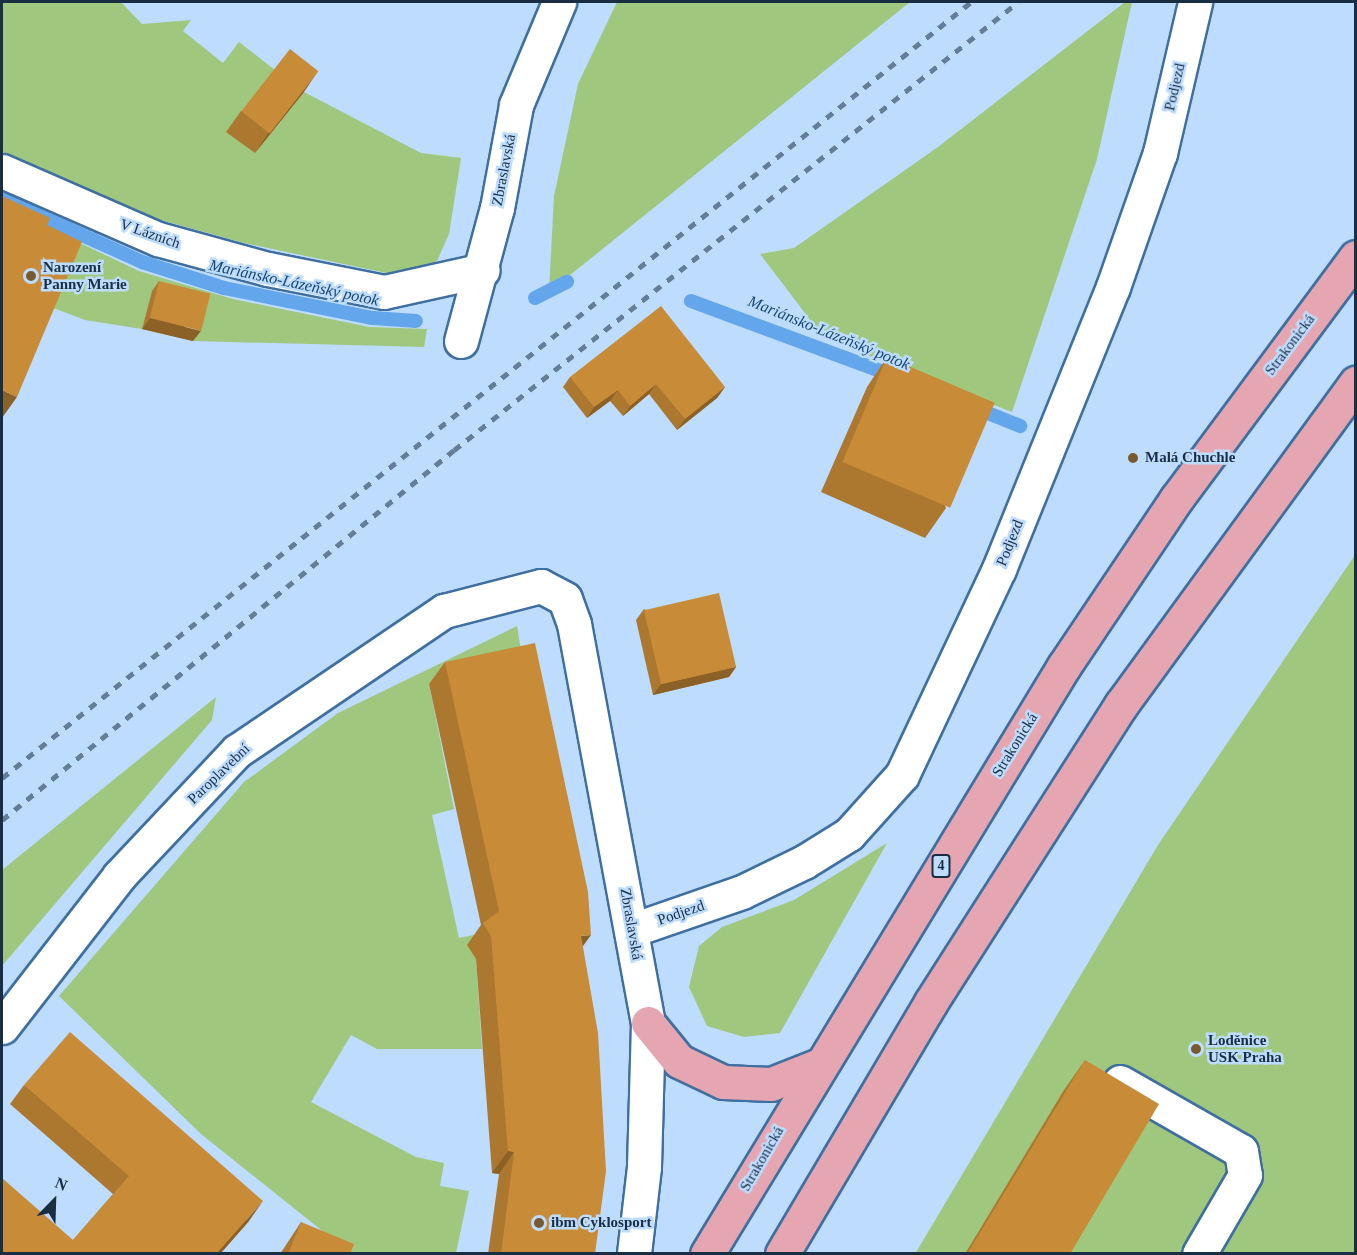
<!DOCTYPE html>
<html>
<head>
<meta charset="utf-8">
<style>
	body { margin:0 }
	#map { position:relative; width:1357px; height:1255px; overflow:hidden; background:#bddcfe; font-family:"Times New Roman",serif }
	div>[style] { position:absolute }
	[style*='--x'] { left:calc(var(--x)*1px); top:calc(var(--y)*1px); width:calc(var(--w)*1px); rotate:calc(var(--a)*1deg) }
	.green>* { inset:0; background:#a0c77e }
	.stream>* { height:14px; margin:-7px; padding:0 7px; transform-origin:7px; border-radius:7px; background:#64a6eb }
	.roads { filter:drop-shadow(2px 0 #3f6fa1) drop-shadow(-2px 0 #3f6fa1) drop-shadow(0 2px #3f6fa1) drop-shadow(0 -2px #3f6fa1) }
	.minor>* { height:33px; margin:-16.5px; padding:0 16.5px; transform-origin:16.5px; border-radius:16.5px; background:#fff }
	.major>* { height:33px; margin:-16.5px; padding:0 16.5px; transform-origin:16.5px; border-radius:16.5px; background:#e6a6b1 }
	.rail>* { height:4.5px; margin-top:-2.25px; transform-origin:0; background:repeating-linear-gradient(90deg,#647e99 0 8px,transparent 0 16px) }
	.wall>* { inset:0; background:#ac7830 }
	.shaded-wall>* { inset:0; background:#8c6127 }
	.building>* { inset:0; background:#c88b38; transform-origin:0 0 }
	.dots>* { width:16px; height:16px; translate:-50% -50%; box-sizing:border-box; border:3px solid #bddcfe; border-radius:50% }
	span { translate:-50% -50%; white-space:nowrap; text-align:center; line-height:1.15; -webkit-text-stroke:5px #bddcfe; paint-order:stroke }
	.shield-label span { padding:2px 4px; background:#bddcfe; border:2px solid; border-radius:4px; -webkit-text-stroke-width:0 }
	.shield-label { font-size:14px; color:#192e43; font-weight:700 }
	.street-label { font-size:15px; color:#192e43 }
	.poi-label { font-size:15px; color:#192e43; font-weight:700 }
	.left { translate:0 -50%; text-align:left }
	.water-label { font-size:16px; color:#184673; font-style:italic }
	.frame { position:absolute; inset:0; border:3px solid #192e43; pointer-events:none }
	.north { position:absolute; left:24px; top:1171px; width:60px; height:60px; -webkit-text-stroke:4px #bddcfe; paint-order:stroke; rotate:23deg; font-size:16px; font-weight:700; line-height:24px; text-align:center; color:#192e43 }
	.north::after { content:''; display:block; margin:auto; width:21px; height:27px; background:#192e43; clip-path:polygon(50% 0,100% 100%,50% 72%,0 100%) }
</style>
</head>
<body>
<div id="map">
	<div class="green">
		<i style="clip-path:polygon(2px 2px,121px 2px,142px 24px,191px 20px,183px 31px,223px 63px,239px 42px,275px 70px,255px 153px,304px 92px,421px 153px,461px 158px,449px 234px,437px 261px,415px 279px,244px 243px,92px 201px,2px 151px)"></i>
		<i style="clip-path:polygon(617px 2px,910px 2px,549px 292px,554px 196px,578px 84px)"></i>
		<i style="clip-path:polygon(1125px 2px,1132px 2px,1097px 159px,1012px 412px,824px 338px,760px 254px,794px 248px,938px 147px)"></i>
		<i style="clip-path:polygon(44px 226px,139px 271px,233px 299px,369px 327px,427px 329px,424px 347px,193px 341px,202px 304px,152px 292px,142px 329px,85px 320px,48px 306px)"></i>
		<i style="clip-path:polygon(1355px 555px,1355px 1253px,915px 1254px,1158px 845px)"></i>
		<i style="clip-path:polygon(517px 626px,539px 761px,429px 684px,454px 809px,432px 815px,459px 938px,483px 933px,476px 959px,482px 1049px,377px 1049px,351px 1035px,311px 1102px,416px 1157px,444px 1163px,440px 1186px,469px 1191px,456px 1253px,350px 1253px,201px 1134px,59px 996px,244px 782px,338px 713px)"></i>
		<i style="clip-path:polygon(216px 697px,212px 720px,2px 966px,2px 870px)"></i>
		<i style="clip-path:polygon(887px 843px,780px 1033px,744px 1037px,707px 1026px,689px 987px,699px 946px,722px 927px,794px 900px)"></i>
	</div>
	<div class="stream">
		<i style="--x:2;--y:199;--w:154;--a:24.2"></i>
		<i style="--x:142;--y:262;--w:86;--a:17.6"></i>
		<i style="--x:224;--y:288;--w:152;--a:11.4"></i>
		<i style="--x:373;--y:318;--w:43;--a:4"></i>
		<i style="--x:535;--y:298;--w:36;--a:-27"></i>
		<i style="--x:691;--y:301;--w:216;--a:20.3"></i>
		<i style="--x:973;--y:407;--w:51;--a:22"></i>
	</div>
	<div class="roads">
		<div class="minor">
			<i style="--x:2;--y:171;--w:170;--a:23.6"></i>
			<i style="--x:158;--y:239;--w:114;--a:15.3"></i>
			<i style="--x:268;--y:269;--w:118;--a:11.2"></i>
			<i style="--x:384;--y:292;--w:101;--a:-12.5"></i>
			<i style="--x:461;--y:341;--w:138;--a:-74.9"></i>
			<i style="--x:497;--y:208;--w:105;--a:-79.5"></i>
			<i style="--x:516;--y:105;--w:112;--a:-67.3"></i>
			<i style="--x:632;--y:930;--w:116;--a:-19.1"></i>
			<i style="--x:742;--y:892;--w:69;--a:-25.8"></i>
			<i style="--x:804;--y:862;--w:53;--a:-31.9"></i>
			<i style="--x:849;--y:834;--w:79;--a:-48.1"></i>
			<i style="--x:902;--y:775;--w:228;--a:-64.8"></i>
			<i style="--x:999;--y:569;--w:304;--a:-68"></i>
			<i style="--x:1113;--y:287;--w:142;--a:-70.7"></i>
			<i style="--x:1160;--y:153;--w:155;--a:-76.9"></i>
			<i style="--x:2;--y:1027;--w:191;--a:-52.2"></i>
			<i style="--x:119;--y:876;--w:172;--a:-46.7"></i>
			<i style="--x:237;--y:751;--w:250;--a:-34.1"></i>
			<i style="--x:444;--y:611;--w:100;--a:-14.5"></i>
			<i style="--x:541;--y:586;--w:27;--a:28"></i>
			<i style="--x:565;--y:599;--w:27;--a:70"></i>
			<i style="--x:574;--y:624;--w:406;--a:79.5"></i>
			<i style="--x:648;--y:1023;--w:144;--a:91.6"></i>
			<i style="--x:644;--y:1167;--w:88;--a:96.6"></i>
			<i style="--x:1120;--y:1082;--w:139;--a:29.7"></i>
			<i style="--x:1241;--y:1151;--w:24;--a:81"></i>
			<i style="--x:1245;--y:1175;--w:91;--a:120.2"></i>
		</div>
		<div class="major">
			<i style="--x:648;--y:1023;--w:49;--a:50.8"></i>
			<i style="--x:679;--y:1061;--w:49;--a:25.5"></i>
			<i style="--x:723;--y:1082;--w:48;--a:2.4"></i>
			<i style="--x:771;--y:1084;--w:49;--a:-21.4"></i>
			<i style="--x:707;--y:1254;--w:688;--a:-58.74"></i>
			<i style="--x:1064;--y:666;--w:202;--a:-56.1"></i>
			<i style="--x:1177;--y:498;--w:300;--a:-53.4"></i>
			<i style="--x:782;--y:1254;--w:293;--a:-59.4"></i>
			<i style="--x:931;--y:1002;--w:353;--a:-57.4"></i>
			<i style="--x:1121;--y:705;--w:399;--a:-53.9"></i>
		</div>
	</div>
	<div class="rail">
		<i style="--x:2;--y:778;--w:1241;--a:-38.69"></i>
		<i style="--x:2;--y:820;--w:584;--a:-39.3"></i>
		<i style="--x:454;--y:450;--w:720;--a:-38.46"></i>
	</div>
	<div class="wall">
		<i style="clip-path:polygon(304px 92px,255px 153px,226px 132px,241px 111px)"></i>
		<i style="clip-path:polygon(159px 281px,193px 341px,142px 329px,152px 291px)"></i>
		<i style="clip-path:polygon(887px 357px,946px 508px,925px 538px,821px 492px,867px 387px)"></i>
		<i style="clip-path:polygon(570px 377px,725px 387px,717px 398px,677px 430px,649px 394px,623px 416px,610px 401px,587px 418px,563px 387px)"></i>
		<i style="clip-path:polygon(644px 609px,736px 667px,729px 677px,653px 695px,636px 620px)"></i>
		<i style="clip-path:polygon(445px 662px,583px 946px,595px 1254px,488px 1254px,499px 1174px,492px 1173px,476px 959px,467px 945px,481px 925px,429px 684px)"></i>
		<i style="clip-path:polygon(1085px 1060px,1070px 1254px,965px 1254px,1064px 1090px)"></i>
		<i style="clip-path:polygon(24px 1085px,249px 1221px,220px 1254px,2px 1254px,73px 1240px,113px 1194px,10px 1104px)"></i>
		<i style="clip-path:polygon(301px 1222px,350px 1254px,280px 1254px)"></i>
	</div>
	<div class="shaded-wall">
		<i style="clip-path:polygon(318px 71px,304px 92px,255px 153px,269px 132px)"></i>
		<i style="clip-path:polygon(150px 318px,201px 331px,193px 341px,142px 329px)"></i>
		<i style="clip-path:polygon(656px 384px,649px 394px,623px 416px,630px 406px)"></i>
		<i style="clip-path:polygon(725px 387px,717px 398px,677px 430px,685px 419px)"></i>
		<i style="clip-path:polygon(2px 390px,17px 397px,2px 418px)"></i>
		<i style="clip-path:polygon(618px 390px,610px 401px,587px 418px,594px 407px)"></i>
		<i style="clip-path:polygon(736px 667px,729px 677px,653px 695px,661px 684px)"></i>
		<i style="clip-path:polygon(591px 935px,575px 957px,581px 936px)"></i>
		<i style="clip-path:polygon(508px 1151px,514px 1152px,499px 1174px,492px 1173px)"></i>
		<i style="clip-path:polygon(263px 1201px,249px 1221px,220px 1254px,216px 1254px)"></i>
	</div>
	<div class="building">
		<i style="left:290px;top:49px;width:36px;height:79px;rotate:38deg"></i>
		<i style="clip-path:polygon(2px 196px,50px 218px,47px 225px,82px 242px,17px 397px,2px 390px)"></i>
		<i style="left:159px;top:281px;width:53px;height:38px;rotate:14deg"></i>
		<i style="clip-path:polygon(661px 306px,725px 387px,685px 419px,656px 384px,630px 406px,618px 390px,594px 407px,570px 377px)"></i>
		<i style="left:887px;top:357px;width:117px;height:114px;rotate:23deg"></i>
		<i style="left:719px;top:593px;width:76px;height:77px;rotate:77deg"></i>
		<i style="clip-path:polygon(535px 643px,588px 892px,591px 935px,581px 936px,598px 1033px,606px 1171px,595px 1254px,501px 1254px,514px 1152px,508px 1151px,491px 936px,483px 923px,499px 911px,445px 662px)"></i>
		<i style="clip-path:polygon(70px 1032px,263px 1201px,216px 1254px,2px 1254px,2px 1178px,73px 1240px,129px 1176px,24px 1085px)"></i>
		<i style="clip-path:polygon(1085px 1060px,1159px 1104px,1070px 1254px,967px 1254px)"></i>
		<i style="clip-path:polygon(301px 1222px,354px 1244px,350px 1254px,288px 1254px)"></i>
	</div>
	<div class="dots">
		<i style="left:31px;top:276px;background:#79592f"></i>
		<i style="left:1133px;top:458px;background:#79592f"></i>
		<i style="left:1196px;top:1049px;background:#79592f"></i>
		<i style="left:539px;top:1223px;background:#79592f"></i>
	</div>
	<div class="shield-label">
		<span style="left:941px;top:866px">4</span>
	</div>
	<div class="street-label">
		<span style="left:1175px;top:87px;rotate:-77deg">Podjezd</span>
		<span style="left:504px;top:170px;rotate:-79deg">Zbraslavská</span>
		<span style="left:150px;top:234px;rotate:19deg">V Lázních</span>
		<span style="left:1290px;top:345px;rotate:-53deg">Strakonická</span>
		<span style="left:1010px;top:543px;rotate:-68deg">Podjezd</span>
		<span style="left:1015px;top:745px;rotate:-58deg">Strakonická</span>
		<span style="left:219px;top:774px;rotate:-44deg">Paroplavební</span>
		<span style="left:681px;top:913px;rotate:-19deg">Podjezd</span>
		<span style="left:631px;top:924px;rotate:80deg">Zbraslavská</span>
		<span style="left:762px;top:1159px;rotate:-60deg">Strakonická</span>
	</div>
	<div class="poi-label">
		<span class="left" style="left:43px;top:276px">Narození<br>Panny Marie</span>
		<span class="left" style="left:1145px;top:458px">Malá Chuchle</span>
		<span class="left" style="left:1208px;top:1049px">Loděnice<br>USK Praha</span>
		<span class="left" style="left:551px;top:1223px">ibm Cyklosport</span>
	</div>
	<div class="water-label">
		<span style="left:294px;top:283px;rotate:12deg">Mariánsko-Lázeňský potok</span>
		<span style="left:829px;top:333px;rotate:22deg">Mariánsko-Lázeňský potok</span>
	</div>
	<div class="frame"></div>
	<div class="north">N</div>
</div>
</body>
</html>
